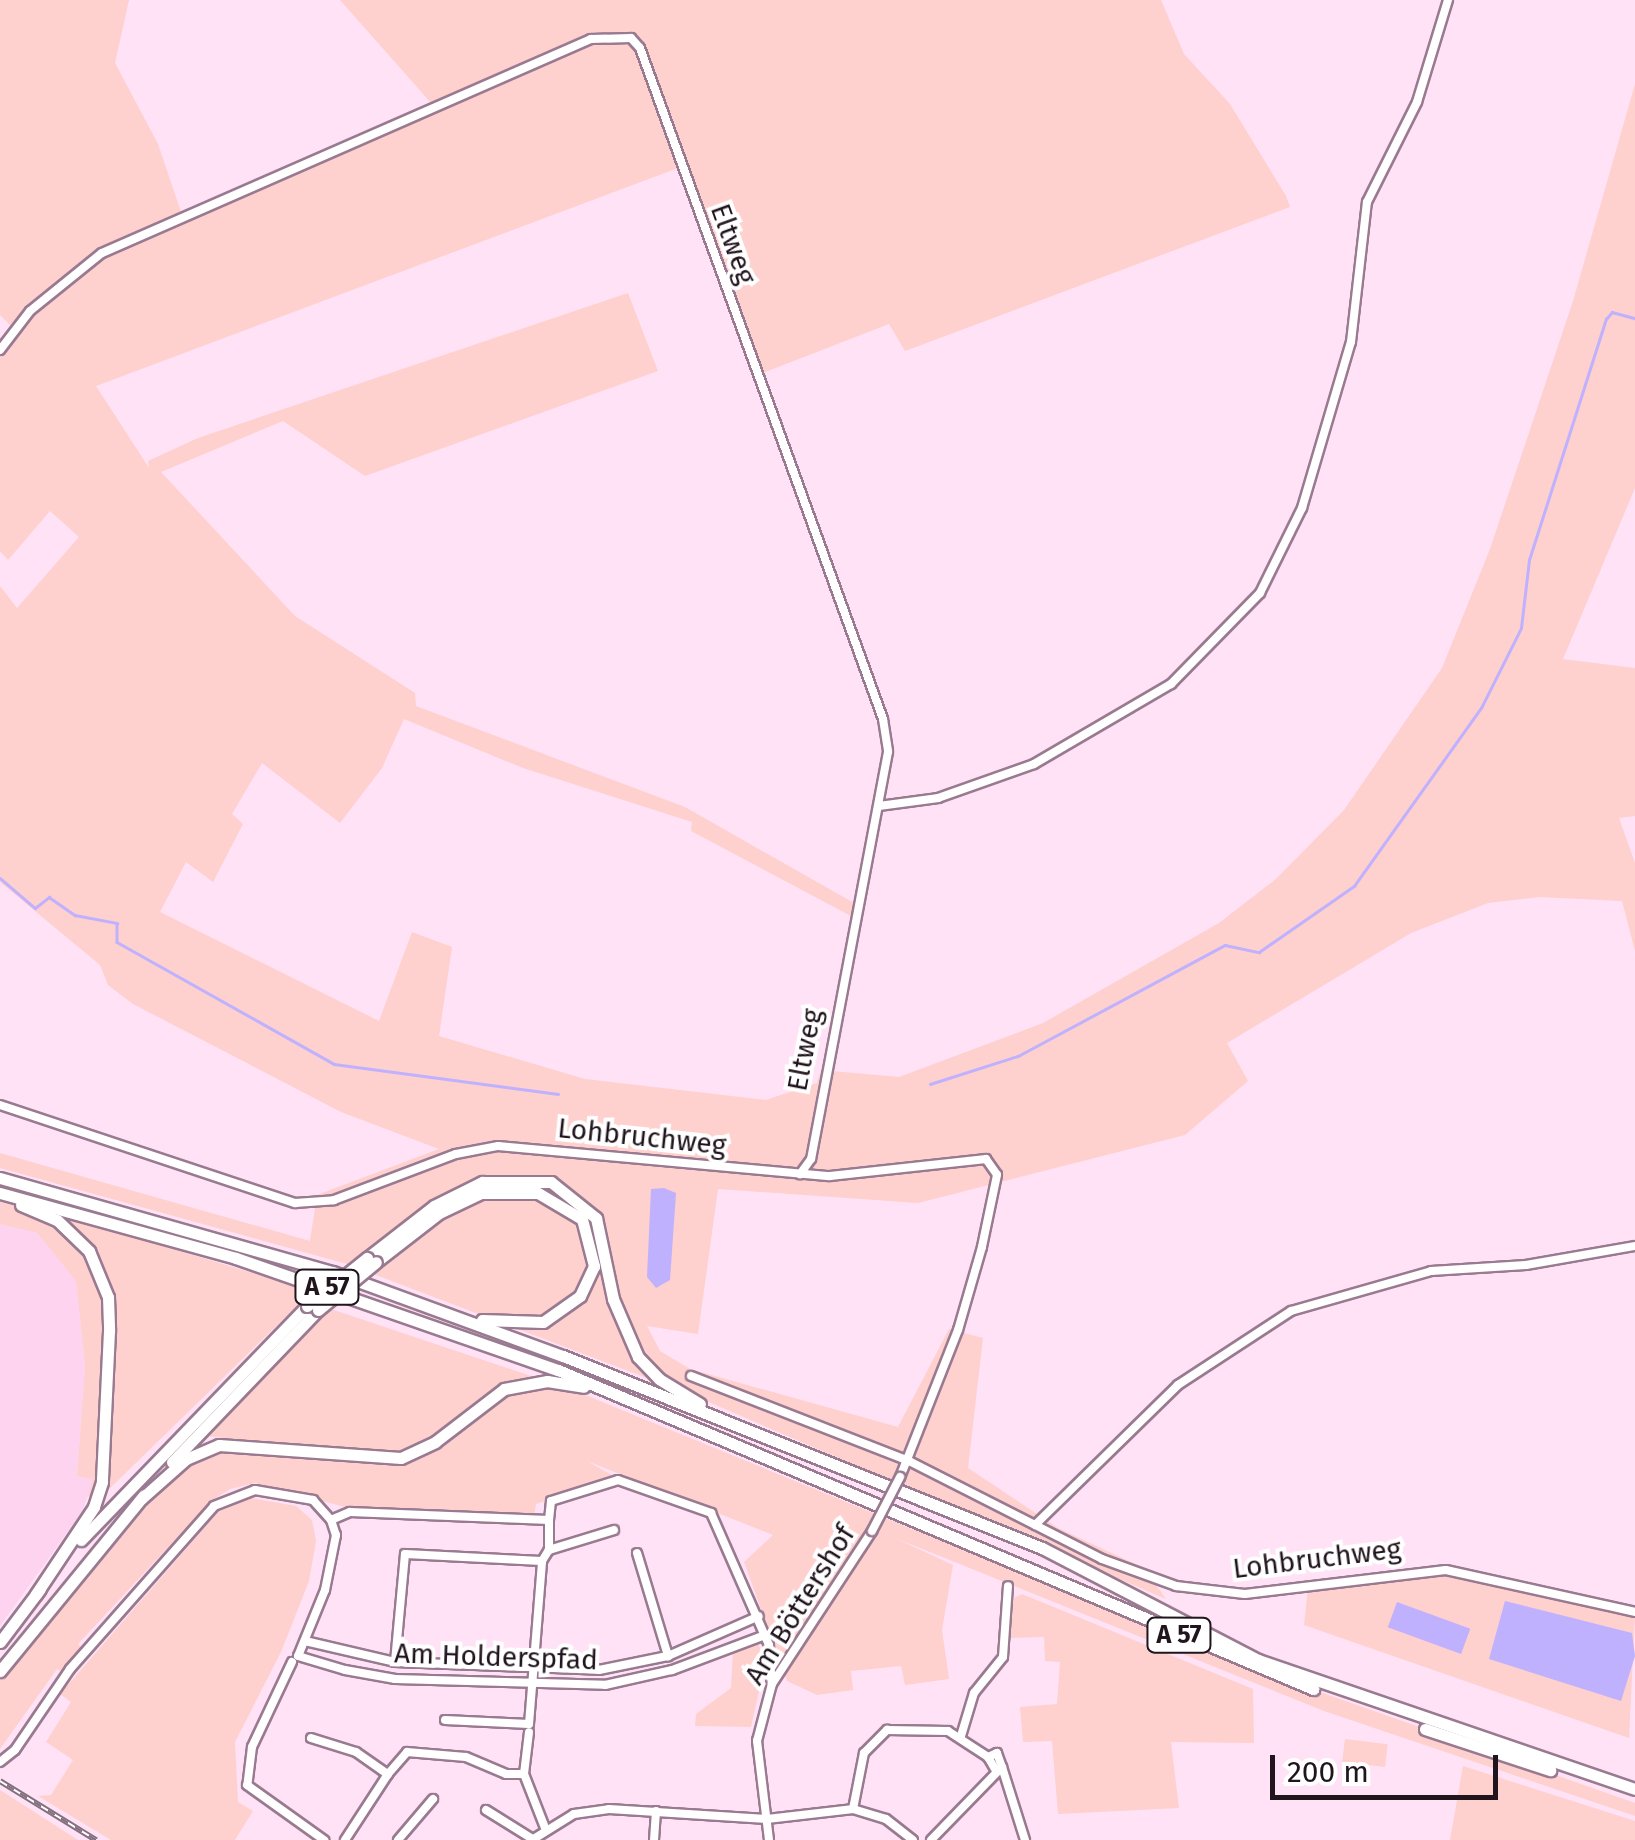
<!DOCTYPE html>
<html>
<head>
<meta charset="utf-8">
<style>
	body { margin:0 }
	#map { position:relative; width:1635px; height:1840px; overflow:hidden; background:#ffe2f6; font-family:"Fira Sans",sans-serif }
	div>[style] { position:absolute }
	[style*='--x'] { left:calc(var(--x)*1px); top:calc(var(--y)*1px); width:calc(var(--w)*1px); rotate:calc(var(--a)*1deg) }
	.built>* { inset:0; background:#fdd3f0 }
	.green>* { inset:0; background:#fed0ce; transform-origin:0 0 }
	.water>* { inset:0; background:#bfb1fe; transform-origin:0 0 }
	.stream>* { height:2.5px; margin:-1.25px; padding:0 1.25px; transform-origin:1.25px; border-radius:1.25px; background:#bfb1fe }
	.roads { filter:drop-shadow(2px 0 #997a90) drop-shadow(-2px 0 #997a90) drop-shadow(0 2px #997a90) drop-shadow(0 -2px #997a90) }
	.minor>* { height:8px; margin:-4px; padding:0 4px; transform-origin:4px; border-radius:4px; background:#fff }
	.highway>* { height:11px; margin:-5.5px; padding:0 5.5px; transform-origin:5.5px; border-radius:5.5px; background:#fff }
	.rail>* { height:6px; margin-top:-3px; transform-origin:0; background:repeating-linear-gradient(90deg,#fff 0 8px,#826f7d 0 16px); box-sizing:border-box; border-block:2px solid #826f7d }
	.bridges { filter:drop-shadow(2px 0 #997a90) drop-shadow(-2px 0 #997a90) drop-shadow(0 2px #997a90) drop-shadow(0 -2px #997a90) }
	.minor-bridge>* { height:8px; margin:-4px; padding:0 4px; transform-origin:4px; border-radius:4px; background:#fff }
	.highway-bridge>* { height:11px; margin:-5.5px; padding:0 5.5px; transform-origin:5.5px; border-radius:5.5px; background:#fff }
	span { translate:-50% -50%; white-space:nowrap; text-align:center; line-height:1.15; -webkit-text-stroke:8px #fff; paint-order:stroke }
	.shield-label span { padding:2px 8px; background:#fff; border:2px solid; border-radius:8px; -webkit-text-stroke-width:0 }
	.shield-label { font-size:25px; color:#20141d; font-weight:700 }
	.street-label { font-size:28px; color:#20141d }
	.scale { position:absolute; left:1270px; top:1755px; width:228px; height:45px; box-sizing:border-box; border:5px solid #20141d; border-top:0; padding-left:12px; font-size:30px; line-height:35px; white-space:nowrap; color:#20141d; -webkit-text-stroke:8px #fff; paint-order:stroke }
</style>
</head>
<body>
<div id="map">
	<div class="built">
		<i style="clip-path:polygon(0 1224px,37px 1233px,76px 1281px,85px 1366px,77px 1475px,94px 1479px,82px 1512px,0 1626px)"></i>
	</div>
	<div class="green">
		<i style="clip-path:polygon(0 0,129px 0,115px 63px,158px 144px,182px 215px,97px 253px,10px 325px,0 315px)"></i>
		<i style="clip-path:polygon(340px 0,1161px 0,1184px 54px,1230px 104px,1286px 196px,1290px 207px,905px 351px,889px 324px,760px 374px,686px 165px,96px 386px,149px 468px,148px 461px,198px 438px,628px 293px,658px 371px,365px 476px,283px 421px,161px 472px,295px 616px,415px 693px,416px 706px,685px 807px,854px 903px,851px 916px,691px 831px,692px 822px,523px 768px,404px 719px,382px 768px,340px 823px,262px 763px,232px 814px,243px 824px,213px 882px,186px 862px,160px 912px,379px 1021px,412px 932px,452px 947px,439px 1036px,585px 1079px,766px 1100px,817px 1083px,821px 1070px,899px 1077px,1043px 1023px,1219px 923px,1276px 879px,1344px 810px,1442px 668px,1490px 549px,1573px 301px,1635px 84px,1635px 488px,1563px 659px,1635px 668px,1635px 816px,1619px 818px,1635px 863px,1635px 951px,1622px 901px,1540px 897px,1488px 903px,1411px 933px,1227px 1043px,1248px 1081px,1185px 1135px,918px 1203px,718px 1189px,698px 1334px,647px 1326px,660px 1351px,690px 1369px,898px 1427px,949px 1329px,983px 1338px,968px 1468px,1058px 1528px,1144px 1568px,1166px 1599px,697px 1397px,347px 1264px,0 1168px,0 1153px,310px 1241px,317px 1195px,439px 1149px,341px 1112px,133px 1004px,108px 985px,100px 965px,0 882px,0 586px,17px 608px,79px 537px,50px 511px,8px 560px,0 551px,0 358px,33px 314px,99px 258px,586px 38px,432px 104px)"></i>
		<i style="clip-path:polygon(0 1202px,77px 1220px,312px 1291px,99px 1499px,88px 1496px,93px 1479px,77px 1476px,85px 1366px,76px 1281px,37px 1233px,0 1224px)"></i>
		<i style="clip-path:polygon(331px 1309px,573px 1390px,1249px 1667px,1635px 1803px,1635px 1816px,1324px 1711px,895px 1538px,953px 1565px,942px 1630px,949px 1679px,905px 1685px,901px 1666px,851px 1671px,853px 1690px,817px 1695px,787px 1681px,744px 1562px,773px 1535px,587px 1461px,617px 1478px,536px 1504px,534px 1516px,345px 1507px,255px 1483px,230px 1489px,211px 1501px,78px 1644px,83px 1649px,63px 1673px,57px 1669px,0 1749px,0 1681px,170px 1477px,198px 1457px,269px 1443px,206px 1436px)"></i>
		<i style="clip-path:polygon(251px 1498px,296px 1506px,312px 1520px,316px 1541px,309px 1581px,281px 1652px,235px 1742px,238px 1802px,253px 1811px,235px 1840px,111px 1840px,38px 1796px,51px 1795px,73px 1760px,46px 1742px,71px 1702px,60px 1694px,218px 1512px)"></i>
		<i style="clip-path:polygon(1426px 1573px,1488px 1579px,1635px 1616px,1629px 1738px,1304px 1625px,1308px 1588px)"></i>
		<i style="clip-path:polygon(1022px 1594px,1253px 1689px,1254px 1743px,1171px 1742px,1179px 1808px,1058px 1814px,1052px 1741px,1023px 1742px,1020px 1707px,1057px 1704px,1060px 1662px,1045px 1661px,1044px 1637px,1008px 1638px,1010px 1600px)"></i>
		<i style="clip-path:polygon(757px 1639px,765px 1664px,751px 1727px,695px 1726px,696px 1714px,731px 1688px,733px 1650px)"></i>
		<i style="left:1345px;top:1739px;width:43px;height:23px;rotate:7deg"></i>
		<i style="clip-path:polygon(1463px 1766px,1635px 1821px,1635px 1840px,1450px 1840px)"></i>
		<i style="clip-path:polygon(0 1790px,78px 1840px,0 1840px)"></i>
	</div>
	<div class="water">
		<i style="clip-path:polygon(664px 1188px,676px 1193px,670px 1280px,656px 1288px,647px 1277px,651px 1189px)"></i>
		<i style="clip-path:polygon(1505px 1601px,1632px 1633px,1635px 1656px,1621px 1701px,1489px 1659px)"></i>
		<i style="left:1397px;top:1602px;width:78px;height:27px;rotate:20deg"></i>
	</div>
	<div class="stream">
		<i style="--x:0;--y:878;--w:46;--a:40.6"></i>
		<i style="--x:35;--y:908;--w:18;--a:-38"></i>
		<i style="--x:49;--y:897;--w:32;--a:35"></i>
		<i style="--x:75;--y:915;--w:43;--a:10.8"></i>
		<i style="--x:117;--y:923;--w:19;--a:90"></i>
		<i style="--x:117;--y:942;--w:249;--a:29.3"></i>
		<i style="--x:334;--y:1064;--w:226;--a:7.6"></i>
		<i style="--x:930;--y:1084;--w:92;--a:-17.7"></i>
		<i style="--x:1018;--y:1056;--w:235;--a:-28.2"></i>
		<i style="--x:1225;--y:945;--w:35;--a:12"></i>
		<i style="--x:1259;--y:952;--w:116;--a:-34.8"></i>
		<i style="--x:1354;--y:886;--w:219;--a:-54.5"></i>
		<i style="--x:1481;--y:708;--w:89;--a:-63.4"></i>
		<i style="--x:1521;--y:628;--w:68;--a:-83.3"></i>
		<i style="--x:1529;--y:560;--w:253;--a:-72.3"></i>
		<i style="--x:1606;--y:319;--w:9;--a:-49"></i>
		<i style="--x:1612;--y:312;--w:24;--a:15"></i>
	</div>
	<div class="roads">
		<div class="minor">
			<i style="--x:0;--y:350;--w:49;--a:-52.4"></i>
			<i style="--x:30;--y:311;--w:92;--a:-38.9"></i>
			<i style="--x:102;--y:253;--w:534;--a:-23.64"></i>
			<i style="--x:591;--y:39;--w:40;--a:-1.4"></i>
			<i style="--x:631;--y:38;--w:13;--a:48"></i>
			<i style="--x:640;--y:48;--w:714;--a:70.09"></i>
			<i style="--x:883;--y:719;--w:33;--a:81"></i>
			<i style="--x:888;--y:752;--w:414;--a:100.7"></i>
			<i style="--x:811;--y:1159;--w:19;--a:126"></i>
			<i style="--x:879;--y:806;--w:60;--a:-7.7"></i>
			<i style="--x:938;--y:798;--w:102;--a:-19.5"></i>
			<i style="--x:1034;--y:764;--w:159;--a:-30.3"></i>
			<i style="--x:1171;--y:684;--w:127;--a:-45.6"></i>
			<i style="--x:1260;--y:593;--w:95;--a:-63.7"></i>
			<i style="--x:1302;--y:508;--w:173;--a:-73.6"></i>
			<i style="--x:1351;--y:342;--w:141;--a:-83.5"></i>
			<i style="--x:1367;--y:202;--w:112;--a:-63.4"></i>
			<i style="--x:1417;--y:102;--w:107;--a:-73.1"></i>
			<i style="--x:0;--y:1105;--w:311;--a:18.4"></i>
			<i style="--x:295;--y:1203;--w:39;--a:-4"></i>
			<i style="--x:334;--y:1200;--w:130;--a:-20.7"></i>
			<i style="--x:456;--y:1154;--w:43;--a:-10.8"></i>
			<i style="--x:498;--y:1146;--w:333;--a:5.2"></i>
			<i style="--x:830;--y:1176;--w:157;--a:-6.2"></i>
			<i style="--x:986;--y:1159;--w:19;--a:55"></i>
			<i style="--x:997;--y:1175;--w:74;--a:101.8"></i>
			<i style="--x:982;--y:1247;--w:86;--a:106.1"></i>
			<i style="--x:958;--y:1330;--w:158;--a:111.5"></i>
			<i style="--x:691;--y:1376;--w:234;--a:21.3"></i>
			<i style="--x:909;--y:1461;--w:216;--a:26.9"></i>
			<i style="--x:1102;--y:1559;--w:79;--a:20"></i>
			<i style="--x:1176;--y:1586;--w:69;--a:6.6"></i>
			<i style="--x:1245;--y:1594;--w:202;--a:-6.8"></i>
			<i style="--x:1446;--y:1570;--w:194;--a:12.5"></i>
			<i style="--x:331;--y:1520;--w:21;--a:-23"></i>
			<i style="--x:350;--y:1512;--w:199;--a:2.3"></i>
			<i style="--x:549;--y:1520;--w:19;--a:-84"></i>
			<i style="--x:551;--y:1501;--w:70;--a:-17.4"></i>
			<i style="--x:618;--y:1480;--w:99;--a:19.5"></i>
			<i style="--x:711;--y:1513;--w:144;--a:66.3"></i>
			<i style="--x:769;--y:1645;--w:39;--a:86"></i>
			<i style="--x:549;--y:1520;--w:30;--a:90"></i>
			<i style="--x:1035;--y:1525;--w:200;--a:-44.4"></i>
			<i style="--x:1178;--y:1385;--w:135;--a:-33.2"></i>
			<i style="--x:1291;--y:1311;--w:146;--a:-15.9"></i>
			<i style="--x:1431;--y:1271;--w:95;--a:-3.6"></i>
			<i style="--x:1526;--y:1265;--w:111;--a:-9.9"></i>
			<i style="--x:637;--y:1553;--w:108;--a:73.2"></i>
			<i style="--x:305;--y:1641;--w:92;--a:13.1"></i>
			<i style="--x:395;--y:1662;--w:204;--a:2.2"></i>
			<i style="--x:599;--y:1670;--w:70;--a:-11.5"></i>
			<i style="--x:668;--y:1656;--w:99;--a:-23.7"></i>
			<i style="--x:292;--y:1662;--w:94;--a:115.2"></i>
			<i style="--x:252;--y:1747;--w:38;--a:97"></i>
			<i style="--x:247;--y:1785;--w:95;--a:35.5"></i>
			<i style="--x:395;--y:1662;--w:108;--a:-84.7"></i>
			<i style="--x:405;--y:1554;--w:137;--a:2.9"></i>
			<i style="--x:445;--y:1720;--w:84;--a:2.7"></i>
			<i style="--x:529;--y:1724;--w:164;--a:-85.4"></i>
			<i style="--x:542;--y:1561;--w:13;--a:-58"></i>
			<i style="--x:549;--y:1550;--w:68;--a:-17.1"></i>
			<i style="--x:961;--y:1736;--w:45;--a:-73.2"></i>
			<i style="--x:974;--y:1693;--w:46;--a:-51.1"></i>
			<i style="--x:1003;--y:1657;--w:71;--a:-86"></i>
			<i style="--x:311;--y:1738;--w:47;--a:17.3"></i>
			<i style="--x:356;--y:1752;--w:39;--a:35"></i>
			<i style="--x:388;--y:1774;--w:79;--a:123.1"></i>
			<i style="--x:0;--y:1762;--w:19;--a:-39"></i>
			<i style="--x:15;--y:1750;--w:98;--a:-55.8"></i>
			<i style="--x:70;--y:1669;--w:217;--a:-48.5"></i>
			<i style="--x:214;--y:1506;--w:44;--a:-21.3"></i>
			<i style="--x:255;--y:1490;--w:59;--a:9.8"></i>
			<i style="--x:313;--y:1500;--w:27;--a:48"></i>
			<i style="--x:331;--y:1520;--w:16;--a:72"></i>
			<i style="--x:336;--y:1535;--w:56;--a:101.3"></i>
			<i style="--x:325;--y:1590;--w:71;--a:112.2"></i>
			<i style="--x:298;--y:1656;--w:49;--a:16.6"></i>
			<i style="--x:345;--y:1670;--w:51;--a:10.2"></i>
			<i style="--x:395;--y:1679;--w:210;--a:1.6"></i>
			<i style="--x:605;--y:1685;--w:69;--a:-12.6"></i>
			<i style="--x:672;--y:1670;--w:99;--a:-20.6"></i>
			<i style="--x:1002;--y:1767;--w:77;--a:72.5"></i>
			<i style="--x:388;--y:1774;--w:29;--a:-49"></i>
			<i style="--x:407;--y:1752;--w:59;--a:4.8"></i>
			<i style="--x:466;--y:1757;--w:43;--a:23"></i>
			<i style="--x:506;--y:1774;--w:18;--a:0"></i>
			<i style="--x:524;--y:1774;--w:58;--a:68.7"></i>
			<i style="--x:524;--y:1774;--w:42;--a:-83.2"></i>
			<i style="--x:853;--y:1809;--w:57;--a:-78.9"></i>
			<i style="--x:864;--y:1753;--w:33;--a:-45"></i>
			<i style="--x:887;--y:1730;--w:61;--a:0.9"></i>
			<i style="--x:948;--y:1731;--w:48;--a:33"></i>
			<i style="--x:988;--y:1757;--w:16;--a:60"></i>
			<i style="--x:486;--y:1810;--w:57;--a:32"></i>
			<i style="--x:398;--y:1840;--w:54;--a:-49.5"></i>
			<i style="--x:532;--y:1840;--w:49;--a:-31.8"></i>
			<i style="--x:574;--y:1814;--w:35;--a:-8"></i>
			<i style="--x:609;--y:1809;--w:158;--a:3.6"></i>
			<i style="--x:767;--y:1819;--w:87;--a:-6.6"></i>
			<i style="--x:853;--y:1809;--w:34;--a:17"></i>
			<i style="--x:886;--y:1819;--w:34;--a:38"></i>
			<i style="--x:654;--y:1840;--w:29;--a:-86"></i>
			<i style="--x:769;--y:1840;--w:100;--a:-96.9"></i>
			<i style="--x:757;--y:1741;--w:59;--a:-75.3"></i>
			<i style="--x:772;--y:1684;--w:183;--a:-56.8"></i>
			<i style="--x:931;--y:1840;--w:102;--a:-45.8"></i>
			<i style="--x:1002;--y:1767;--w:15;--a:-110"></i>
			<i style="--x:997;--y:1753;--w:10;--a:156"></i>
		</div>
		<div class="highway">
			<i style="--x:0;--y:1178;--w:346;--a:15.8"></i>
			<i style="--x:333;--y:1272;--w:245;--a:20.1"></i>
			<i style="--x:563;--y:1356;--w:516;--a:21.84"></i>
			<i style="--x:1042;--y:1548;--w:243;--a:27.4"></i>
			<i style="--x:1258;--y:1660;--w:398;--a:18.9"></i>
			<i style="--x:0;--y:1193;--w:245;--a:15.4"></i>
			<i style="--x:236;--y:1258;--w:341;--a:19.2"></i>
			<i style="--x:558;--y:1370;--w:820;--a:22.9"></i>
			<i style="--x:21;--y:1205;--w:39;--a:23"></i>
			<i style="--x:57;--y:1220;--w:45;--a:44.1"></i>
			<i style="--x:89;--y:1251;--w:50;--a:67.6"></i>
			<i style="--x:108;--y:1297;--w:34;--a:88"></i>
			<i style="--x:109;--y:1331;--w:151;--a:92.7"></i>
			<i style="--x:102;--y:1482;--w:26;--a:108"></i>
			<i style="--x:94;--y:1507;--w:105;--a:123.7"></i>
			<i style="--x:367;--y:1258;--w:85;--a:-37.8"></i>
			<i style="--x:434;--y:1206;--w:54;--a:-26.6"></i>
			<i style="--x:482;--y:1182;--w:69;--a:0"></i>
			<i style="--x:551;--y:1182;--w:58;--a:38.7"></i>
			<i style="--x:596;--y:1218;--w:83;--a:78.1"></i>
			<i style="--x:613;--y:1299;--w:63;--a:66.7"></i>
			<i style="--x:638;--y:1357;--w:30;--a:46"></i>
			<i style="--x:659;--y:1379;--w:48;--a:31.4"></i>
			<i style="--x:376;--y:1262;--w:80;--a:-37.9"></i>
			<i style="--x:439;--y:1213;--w:47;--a:-25.5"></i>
			<i style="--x:481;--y:1193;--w:57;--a:0"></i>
			<i style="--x:538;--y:1193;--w:51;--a:30.6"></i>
			<i style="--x:582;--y:1219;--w:49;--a:75.7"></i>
			<i style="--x:594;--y:1266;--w:33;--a:115"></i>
			<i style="--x:580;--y:1296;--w:45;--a:144.9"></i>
			<i style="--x:543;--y:1322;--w:61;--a:-178.1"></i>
			<i style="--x:172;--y:1462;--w:211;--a:-46.2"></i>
			<i style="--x:141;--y:1499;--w:60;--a:-41.6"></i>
			<i style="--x:186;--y:1459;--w:36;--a:-23"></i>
			<i style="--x:219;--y:1445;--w:182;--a:4.1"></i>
			<i style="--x:401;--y:1458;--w:38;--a:-25"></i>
			<i style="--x:435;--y:1442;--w:87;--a:-37.5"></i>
			<i style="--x:504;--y:1389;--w:44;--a:-10.5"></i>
			<i style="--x:547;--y:1381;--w:37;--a:9"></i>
			<i style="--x:81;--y:1540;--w:325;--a:-46"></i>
			<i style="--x:0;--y:1642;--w:66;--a:-53"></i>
			<i style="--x:0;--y:1671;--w:227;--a:-50.7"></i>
			<i style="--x:1425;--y:1729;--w:132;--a:18.2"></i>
		</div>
	</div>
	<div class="rail">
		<i style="--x:0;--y:1781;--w:113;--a:31.6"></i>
	</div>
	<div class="bridges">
		<div class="minor-bridge">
			<i style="--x:872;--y:1531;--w:61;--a:-62.6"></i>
		</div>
		<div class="highway-bridge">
			<i style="--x:307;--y:1306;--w:77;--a:-38.7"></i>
			<i style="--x:318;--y:1310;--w:75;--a:-39.6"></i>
		</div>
	</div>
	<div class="shield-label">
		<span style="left:327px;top:1287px">A 57</span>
		<span style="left:1179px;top:1635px">A 57</span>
	</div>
	<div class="street-label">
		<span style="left:733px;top:244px;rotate:70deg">Eltweg</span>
		<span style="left:805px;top:1050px;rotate:-79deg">Eltweg</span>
		<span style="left:642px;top:1137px;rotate:6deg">Lohbruchweg</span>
		<span style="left:1317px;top:1559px;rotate:-7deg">Lohbruchweg</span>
		<span style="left:800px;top:1605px;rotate:-58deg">Am Böttershof</span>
		<span style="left:496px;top:1657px;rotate:2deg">Am Holderspfad</span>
	</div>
	<div class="scale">200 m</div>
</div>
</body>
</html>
